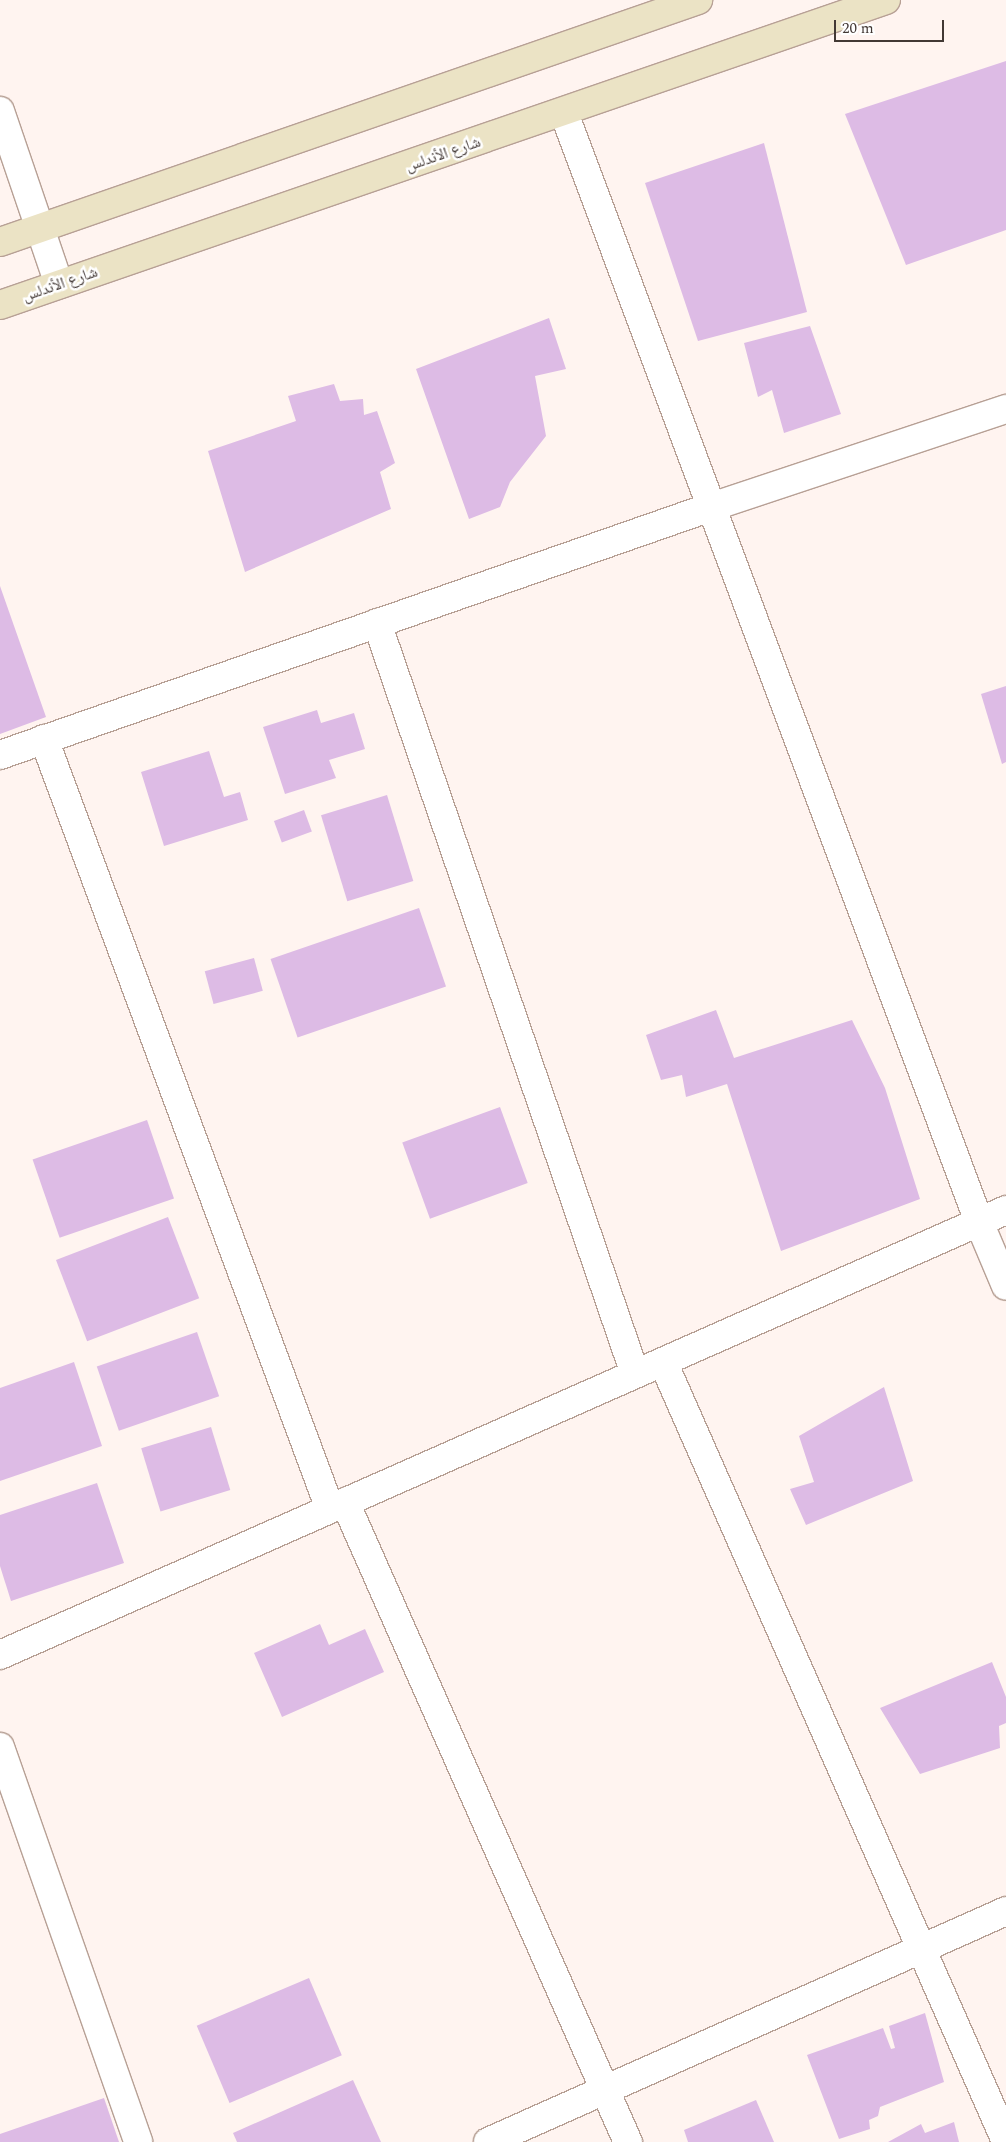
<!DOCTYPE html>
<html>
<head>
<meta charset="utf-8">
<style>
	body { margin:0 }
	#map { position:relative; width:1006px; height:2142px; overflow:hidden; background:#fff4f0; font-family:Spectral,"Noto Naskh Arabic",serif }
	div>[style] { position:absolute }
	[style*='--x'] { left:calc(var(--x)*1px); top:calc(var(--y)*1px); width:calc(var(--w)*1px); rotate:calc(var(--a)*1deg) }
	.building>* { inset:0; background:#ddbbe5; transform-origin:0 0 }
	.roads { filter:drop-shadow(1px 0 #b7a095) drop-shadow(-1px 0 #b7a095) drop-shadow(0 1px #b7a095) drop-shadow(0 -1px #b7a095) }
	.street>* { height:28px; margin:-14px; padding:0 14px; transform-origin:14px; border-radius:14px; background:#fff }
	.secondary>* { height:28px; margin:-14px; padding:0 14px; transform-origin:14px; border-radius:14px; background:#ebe3c5 }
	span { translate:-50% -50%; white-space:nowrap; text-align:center; line-height:1.15; -webkit-text-stroke:5px #fff; paint-order:stroke }
	.street-label { font-size:16px; color:#423834 }
	.scale { position:absolute; left:834px; top:20px; width:110px; height:22px; box-sizing:border-box; border:2px solid #423834; border-top:0; padding-left:6px; font-size:15px; line-height:18px; white-space:nowrap; color:#423834; -webkit-text-stroke:4px #fff; paint-order:stroke }
</style>
</head>
<body>
<div id="map">
	<div class="building">
		<i style="clip-path:polygon(1006px 61px,1006px 230px,906px 265px,845px 114px)"></i>
		<i style="clip-path:polygon(764px 143px,807px 312px,698px 341px,645px 183px)"></i>
		<i style="clip-path:polygon(549px 318px,566px 369px,535px 376px,546px 436px,510px 482px,500px 507px,469px 519px,416px 369px)"></i>
		<i style="clip-path:polygon(810px 326px,841px 414px,784px 433px,772px 390px,758px 397px,744px 343px)"></i>
		<i style="clip-path:polygon(334px 384px,340px 401px,363px 399px,364px 415px,377px 411px,395px 463px,380px 472px,391px 509px,245px 572px,208px 451px,296px 421px,288px 396px)"></i>
		<i style="clip-path:polygon(0 586px,46px 717px,0 734px)"></i>
		<i style="clip-path:polygon(1006px 686px,1006px 762px,1002px 764px,981px 694px)"></i>
		<i style="clip-path:polygon(317px 710px,321px 723px,354px 713px,365px 749px,329px 760px,336px 778px,285px 794px,263px 727px)"></i>
		<i style="clip-path:polygon(209px 751px,224px 797px,240px 792px,248px 820px,164px 846px,141px 772px)"></i>
		<i style="left:387px;top:795px;width:90px;height:69px;rotate:73deg"></i>
		<i style="left:304px;top:810px;width:23px;height:32px;rotate:70deg"></i>
		<i style="left:419px;top:908px;width:83px;height:157px;rotate:71deg"></i>
		<i style="left:254px;top:958px;width:34px;height:51px;rotate:75deg"></i>
		<i style="clip-path:polygon(716px 1010px,734px 1058px,852px 1020px,885px 1088px,920px 1199px,781px 1251px,727px 1084px,686px 1097px,682px 1075px,661px 1080px,646px 1035px)"></i>
		<i style="left:500px;top:1107px;width:81px;height:104px;rotate:70deg"></i>
		<i style="left:147px;top:1120px;width:83px;height:121px;rotate:71deg"></i>
		<i style="left:168px;top:1217px;width:87px;height:120px;rotate:69deg"></i>
		<i style="left:197px;top:1332px;width:68px;height:106px;rotate:71deg"></i>
		<i style="clip-path:polygon(74px 1362px,102px 1446px,0 1481px,0 1388px)"></i>
		<i style="clip-path:polygon(884px 1387px,913px 1481px,806px 1525px,790px 1489px,814px 1482px,799px 1436px)"></i>
		<i style="left:211px;top:1427px;width:66px;height:73px;rotate:73deg"></i>
		<i style="clip-path:polygon(97px 1483px,124px 1563px,11px 1601px,0 1566px,0 1515px)"></i>
		<i style="clip-path:polygon(320px 1624px,329px 1645px,365px 1629px,384px 1672px,282px 1717px,254px 1653px)"></i>
		<i style="clip-path:polygon(992px 1662px,1006px 1697px,1006px 1723px,999px 1726px,1000px 1748px,920px 1774px,880px 1708px)"></i>
		<i style="left:309px;top:1978px;width:84px;height:122px;rotate:67deg"></i>
		<i style="clip-path:polygon(925px 2013px,944px 2082px,880px 2107px,878px 2116px,869px 2120px,870px 2129px,839px 2139px,807px 2055px,883px 2028px,891px 2049px,895px 2048px,889px 2026px)"></i>
		<i style="clip-path:polygon(353px 2080px,381px 2142px,237px 2142px,233px 2133px)"></i>
		<i style="clip-path:polygon(104px 2098px,119px 2142px,0 2142px,0 2134px)"></i>
		<i style="clip-path:polygon(756px 2100px,774px 2142px,688px 2142px,684px 2130px)"></i>
		<i style="clip-path:polygon(954px 2122px,959px 2142px,888px 2142px,921px 2124px,925px 2133px)"></i>
	</div>
	<div class="roads">
		<div class="street">
			<i style="--x:0;--y:111;--w:183;--a:71.2"></i>
			<i style="--x:564;--y:113;--w:1184;--a:69.48"></i>
			<i style="--x:979;--y:1222;--w:69;--a:67.1"></i>
			<i style="--x:377;--y:623;--w:794;--a:71.04"></i>
			<i style="--x:44;--y:739;--w:821;--a:69.62"></i>
			<i style="--x:0;--y:755;--w:753;--a:-19.23"></i>
			<i style="--x:711;--y:507;--w:311;--a:-18.4"></i>
			<i style="--x:663;--y:1362;--w:851;--a:66.24"></i>
			<i style="--x:345;--y:1502;--w:700;--a:66.15"></i>
			<i style="--x:0;--y:1655;--w:1100;--a:-23.86"></i>
			<i style="--x:0;--y:1747;--w:418;--a:70.7"></i>
			<i style="--x:488;--y:2142;--w:567;--a:-24.03"></i>
		</div>
		<div class="secondary">
			<i style="--x:0;--y:242;--w:739;--a:-19.12"></i>
			<i style="--x:0;--y:305;--w:937;--a:-19"></i>
		</div>
	</div>
	<div class="street-label">
		<span style="left:443px;top:154px;rotate:-19deg">شارع الأندلس</span>
		<span style="left:60px;top:284px;rotate:-19deg">شارع الأندلس</span>
	</div>
	<div class="scale">20 m</div>
</div>
</body>
</html>
